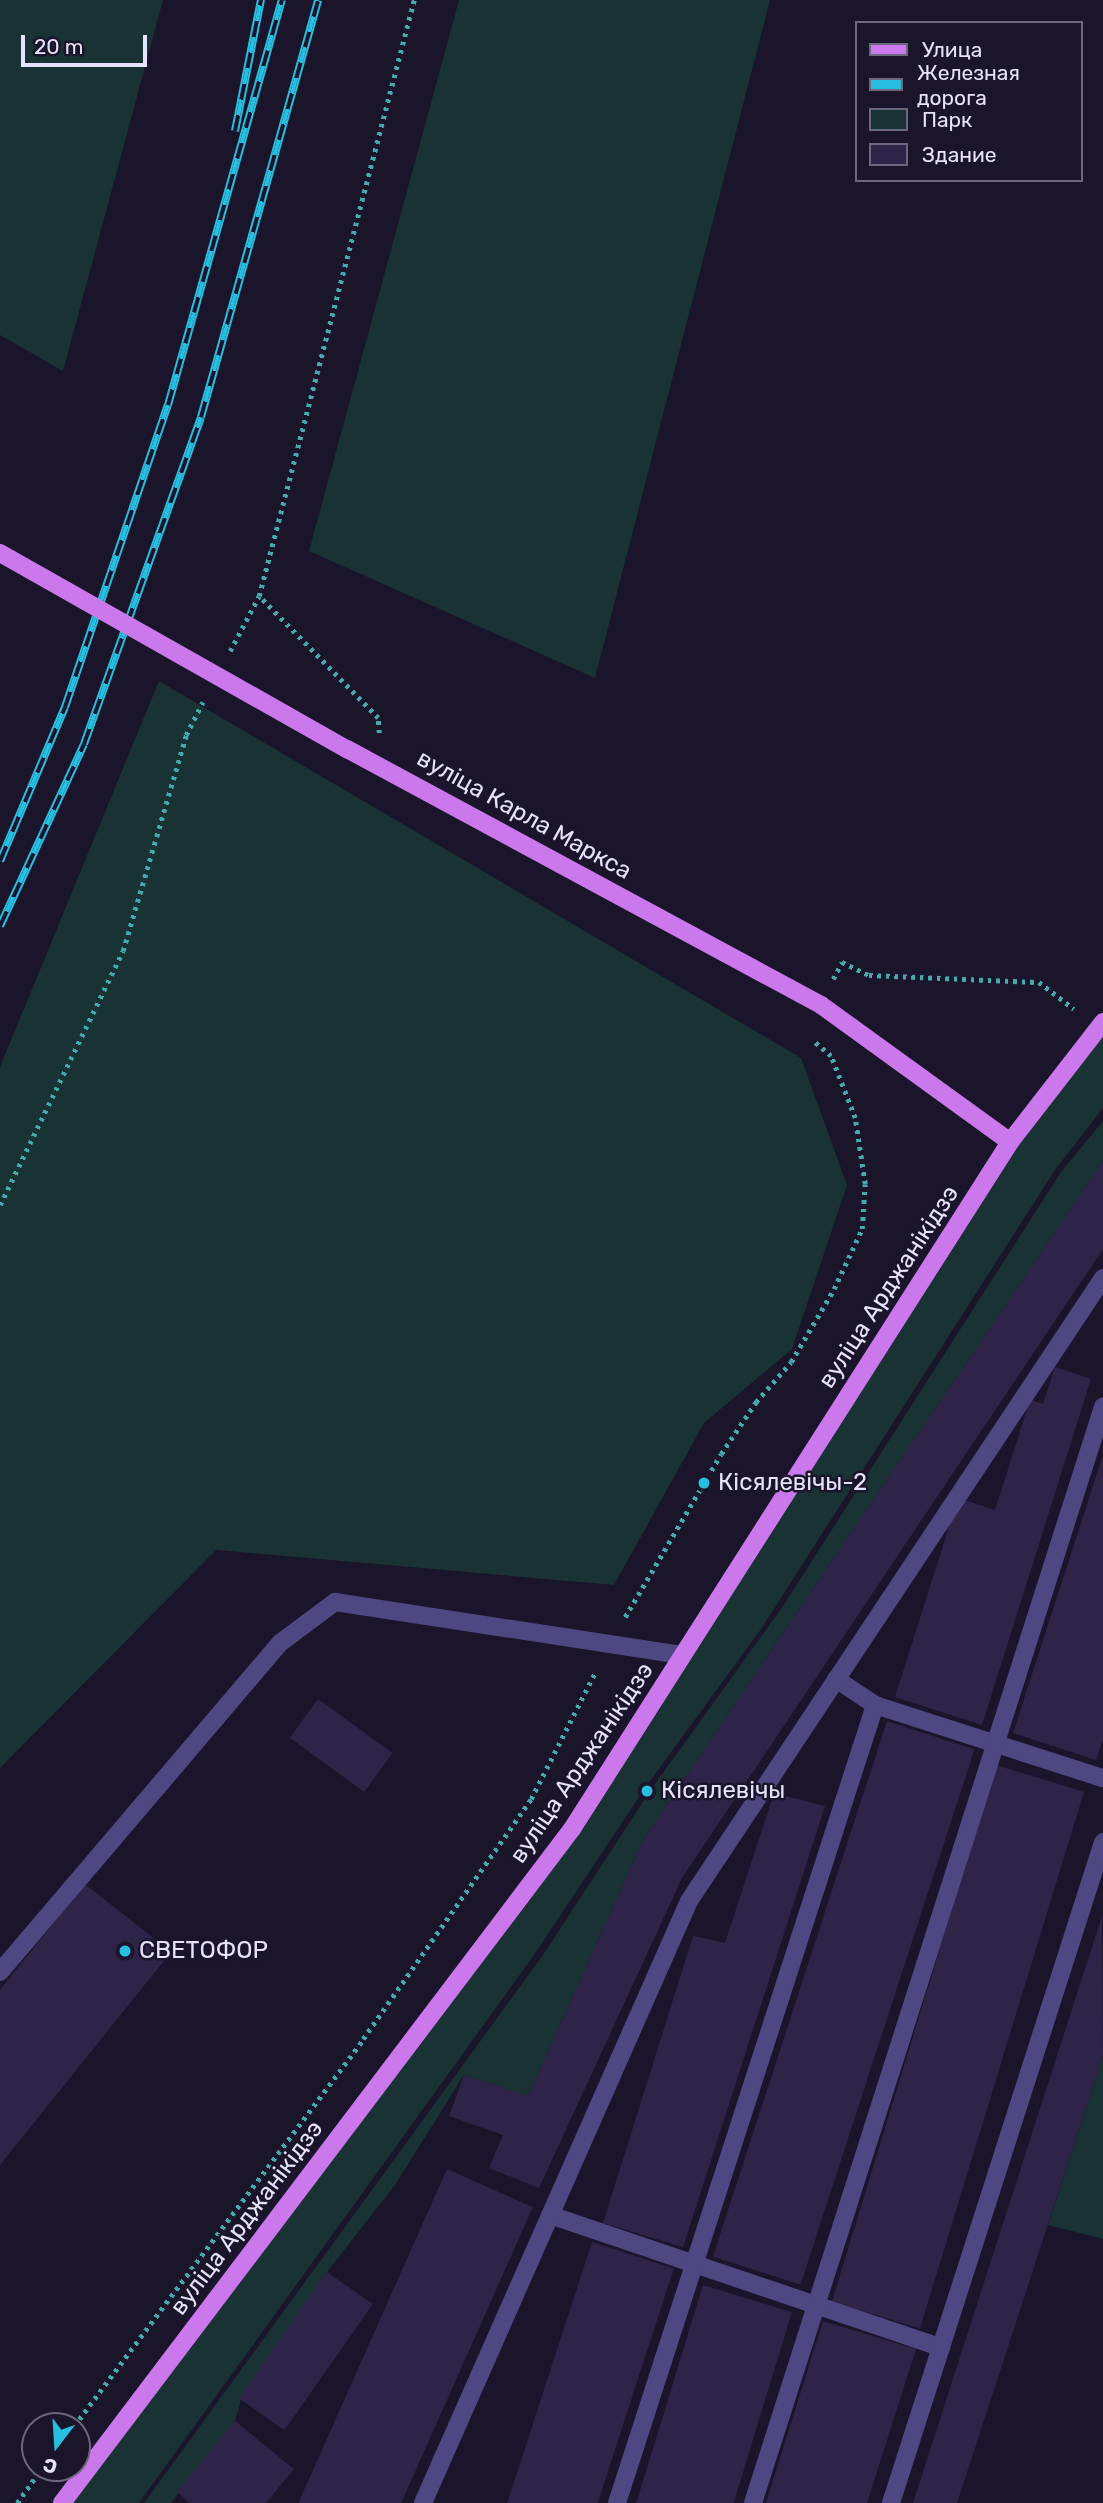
<!DOCTYPE html>
<html>
<head>
<meta charset="utf-8">
<style>
	body { margin:0 }
	#map { position:relative; width:1103px; height:2503px; overflow:hidden; background:#1a152a; font-family:Rubik,sans-serif }
	div>[style] { position:absolute }
	[style*='--x'] { left:calc(var(--x)*1px); top:calc(var(--y)*1px); width:calc(var(--w)*1px); rotate:calc(var(--a)*1deg) }
	.green>* { inset:0; background:#193233 }
	.building>* { inset:0; background:#2e2448; transform-origin:0 0 }
	.path>* { height:4.5px; margin-top:-2.25px; transform-origin:0; background:repeating-linear-gradient(90deg,#43abae 0 3.5px,transparent 0 8.5px) }
	.minor>* { height:18px; margin:-9px; padding:0 9px; transform-origin:9px; border-radius:9px; background:#4e4782 }
	.major>* { height:18px; margin:-9px; padding:0 9px; transform-origin:9px; border-radius:9px; background:#ca78ec }
	.rail>* { height:8px; margin-top:-4px; transform-origin:0; background:repeating-linear-gradient(90deg,#1a152a 0 16px,#28bee0 0 32px); box-sizing:border-box; border-block:2px solid #28bee0 }
	.major-bridge>* { height:18px; margin:-9px; padding:0 9px; transform-origin:9px; border-radius:9px; background:#ca78ec }
	.dots>* { width:19px; height:19px; translate:-50% -50%; box-sizing:border-box; border:4px solid #1a152a; border-radius:50% }
	span { translate:-50% -50%; white-space:nowrap; text-align:center; line-height:1.15; -webkit-text-stroke:5px #1a152a; paint-order:stroke }
	.street-label { font-size:24px; color:#e7e2fb }
	.poi-label { font-size:24px; color:#e7e2fb }
	.left { translate:0 -50%; text-align:left }
	.legend { position:absolute; left:855px; top:21px; width:228px; height:161px; box-sizing:border-box; background:#1a152a; border:2px solid #6c677e; margin:0; padding:9px 12px; list-style:none; font-size:21px; color:#e7e2fb }
	.legend li { display:flex; align-items:center; gap:14px; height:35px }
	.legend b { width:35px; border:2px solid #6c677e }
	.north { position:absolute; left:21px; top:2412px; width:70px; height:70px; box-sizing:border-box; background:#1a152a; border:2px solid #6c677e; border-radius:50%; rotate:197deg; font-size:19px; font-weight:700; line-height:28px; text-align:center; color:#e7e2fb }
	.north::after { content:''; display:block; margin:auto; width:24px; height:32px; background:#28bee0; clip-path:polygon(50% 0,100% 100%,50% 72%,0 100%) }
	.scale { position:absolute; left:21px; top:35px; width:126px; height:32px; box-sizing:border-box; border:4px solid #e7e2fb; border-top:0; padding-left:9px; font-size:21px; line-height:24px; white-space:nowrap; color:#e7e2fb; -webkit-text-stroke:5px #1a152a; paint-order:stroke }
</style>
</head>
<body>
<div id="map">
	<div class="green">
		<i style="clip-path:polygon(0 0,163px 0,63px 371px,0 335px)"></i>
		<i style="clip-path:polygon(459px 0,770px 0,595px 678px,309px 551px)"></i>
		<i style="clip-path:polygon(159px 681px,801px 1058px,847px 1185px,792px 1349px,704px 1423px,614px 1585px,216px 1550px,0 1768px,0 1067px)"></i>
		<i style="clip-path:polygon(1103px 1022px,1103px 1108px,1055px 1170px,761px 1629px,645px 1788px,534px 1955px,139px 2503px,62px 2503px,572px 1829px,1010px 1142px)"></i>
		<i style="clip-path:polygon(1103px 1121px,1103px 1161px,643px 1840px,528px 2096px,464px 2075px,395px 2185px,327px 2272px,241px 2400px,235px 2421px,171px 2503px,144px 2503px,543px 1955px,650px 1791px,783px 1606px,1061px 1172px)"></i>
		<i style="clip-path:polygon(1103px 2056px,1103px 2239px,1048px 2225px)"></i>
	</div>
	<div class="building">
		<i style="clip-path:polygon(1103px 1161px,1103px 1249px,682px 1878px,539px 2188px,489px 2168px,503px 2135px,449px 2116px,464px 2075px,528px 2096px,643px 1840px)"></i>
		<i style="clip-path:polygon(1055px 1367px,1091px 1379px,982px 1725px,895px 1697px,958px 1498px,995px 1510px,1030px 1400px,1043px 1404px)"></i>
		<i style="clip-path:polygon(1103px 1455px,1103px 1740px,1096px 1760px,1013px 1733px)"></i>
		<i style="left:318px;top:1699px;width:92px;height:48px;rotate:36deg"></i>
		<i style="left:887px;top:1721px;width:92px;height:563px;rotate:18deg"></i>
		<i style="left:996px;top:1765px;width:92px;height:561px;rotate:17deg"></i>
		<i style="clip-path:polygon(774px 1793px,825px 1806px,683px 2247px,603px 2223px,693px 1936px,725px 1943px)"></i>
		<i style="clip-path:polygon(85px 1884px,171px 1952px,0 2165px,0 1990px)"></i>
		<i style="clip-path:polygon(1102px 1916px,1103px 2056px,957px 2503px,913px 2503px)"></i>
		<i style="left:447px;top:2169px;width:94px;height:367px;rotate:24deg"></i>
		<i style="left:592px;top:2242px;width:86px;height:275px;rotate:18deg"></i>
		<i style="left:327px;top:2272px;width:56px;height:154px;rotate:35deg"></i>
		<i style="left:703px;top:2285px;width:93px;height:229px;rotate:17deg"></i>
		<i style="clip-path:polygon(823px 2321px,916px 2349px,867px 2503px,766px 2503px)"></i>
		<i style="clip-path:polygon(235px 2421px,294px 2469px,266px 2503px,190px 2503px,177px 2492px)"></i>
	</div>
	<div class="path">
		<i style="--x:230;--y:651;--w:62;--a:-62.2"></i>
		<i style="--x:379;--y:733;--w:15;--a:-94"></i>
		<i style="--x:378;--y:718;--w:170;--a:-134.3"></i>
		<i style="--x:259;--y:596;--w:616;--a:-75.42"></i>
		<i style="--x:833;--y:979;--w:19;--a:-62"></i>
		<i style="--x:842;--y:962;--w:30;--a:26"></i>
		<i style="--x:869;--y:975;--w:170;--a:2.4"></i>
		<i style="--x:1039;--y:982;--w:44;--a:37.6"></i>
		<i style="--x:0;--y:1205;--w:282;--a:-64.2"></i>
		<i style="--x:123;--y:951;--w:225;--a:-73.7"></i>
		<i style="--x:186;--y:735;--w:37;--a:-63"></i>
		<i style="--x:625;--y:1617;--w:189;--a:-59.5"></i>
		<i style="--x:721;--y:1454;--w:63;--a:-56.1"></i>
		<i style="--x:756;--y:1402;--w:53;--a:-48.8"></i>
		<i style="--x:791;--y:1362;--w:85;--a:-59.5"></i>
		<i style="--x:834;--y:1289;--w:66;--a:-65"></i>
		<i style="--x:862;--y:1229;--w:45;--a:-86.2"></i>
		<i style="--x:865;--y:1184;--w:67;--a:-98.6"></i>
		<i style="--x:855;--y:1118;--w:66;--a:-111.2"></i>
		<i style="--x:831;--y:1056;--w:25;--a:-140"></i>
		<i style="--x:74;--y:2426;--w:483;--a:-53.2"></i>
		<i style="--x:363;--y:2039;--w:293;--a:-55"></i>
		<i style="--x:531;--y:1799;--w:144;--a:-63.1"></i>
		<i style="--x:17;--y:2503;--w:43;--a:-54.5"></i>
	</div>
	<div class="minor">
		<i style="--x:836;--y:1679;--w:47;--a:33.7"></i>
		<i style="--x:0;--y:1972;--w:432;--a:-49.6"></i>
		<i style="--x:280;--y:1643;--w:69;--a:-36.7"></i>
		<i style="--x:335;--y:1602;--w:352;--a:8.7"></i>
		<i style="--x:550;--y:2215;--w:413;--a:18.7"></i>
		<i style="--x:423;--y:2503;--w:658;--a:-66.16"></i>
		<i style="--x:689;--y:1901;--w:748;--a:-56.39"></i>
		<i style="--x:617;--y:2503;--w:839;--a:-72.08"></i>
		<i style="--x:875;--y:1705;--w:239;--a:17.8"></i>
		<i style="--x:753;--y:2503;--w:1151;--a:-72.29"></i>
		<i style="--x:891;--y:2503;--w:694;--a:-72.22"></i>
	</div>
	<div class="major">
		<i style="--x:347;--y:749;--w:539;--a:28.37"></i>
		<i style="--x:821;--y:1005;--w:233;--a:35.9"></i>
		<i style="--x:62;--y:2503;--w:845;--a:-52.89"></i>
		<i style="--x:572;--y:1829;--w:815;--a:-57.48"></i>
		<i style="--x:1010;--y:1142;--w:152;--a:-52.2"></i>
	</div>
	<div class="rail">
		<i style="--x:235;--y:131;--w:134;--a:-78.8"></i>
		<i style="--x:0;--y:861;--w:167;--a:-67.1"></i>
		<i style="--x:65;--y:707;--w:319;--a:-71.2"></i>
		<i style="--x:168;--y:405;--w:421;--a:-74.3"></i>
		<i style="--x:0;--y:926;--w:200;--a:-65.2"></i>
		<i style="--x:84;--y:744;--w:347;--a:-70.3"></i>
		<i style="--x:201;--y:417;--w:433;--a:-74.3"></i>
	</div>
	<div class="major-bridge">
		<i style="--x:0;--y:553;--w:399;--a:29.5"></i>
	</div>
	<div class="dots">
		<i style="left:704px;top:1483px;background:#28bee0"></i>
		<i style="left:647px;top:1791px;background:#28bee0"></i>
		<i style="left:125px;top:1951px;background:#28bee0"></i>
	</div>
	<div class="street-label">
		<span style="left:524px;top:815px;rotate:29deg">вуліца Карла Маркса</span>
		<span style="left:889px;top:1287px;rotate:-57deg">вуліца Арджанікідзэ</span>
		<span style="left:582px;top:1763px;rotate:-56deg">вуліца Арджанікідзэ</span>
		<span style="left:247px;top:2218px;rotate:-53deg">вуліца Арджанікідзэ</span>
	</div>
	<div class="poi-label">
		<span class="left" style="left:718px;top:1483px">Кісялевічы-2</span>
		<span class="left" style="left:661px;top:1791px">Кісялевічы</span>
		<span class="left" style="left:139px;top:1951px">СВЕТОФОР</span>
	</div>
	<ul class="legend">
	<li><b style="height:9px;background:#ca78ec"></b>Улица</li>
	<li><b style="height:9px;background:#28bee0"></b>Железная дорога</li>
	<li><b style="height:19px;background:#193233"></b>Парк</li>
	<li><b style="height:19px;background:#2e2448"></b>Здание</li>
	</ul>
	<div class="north">С</div>
	<div class="scale">20 m</div>
</div>
</body>
</html>
